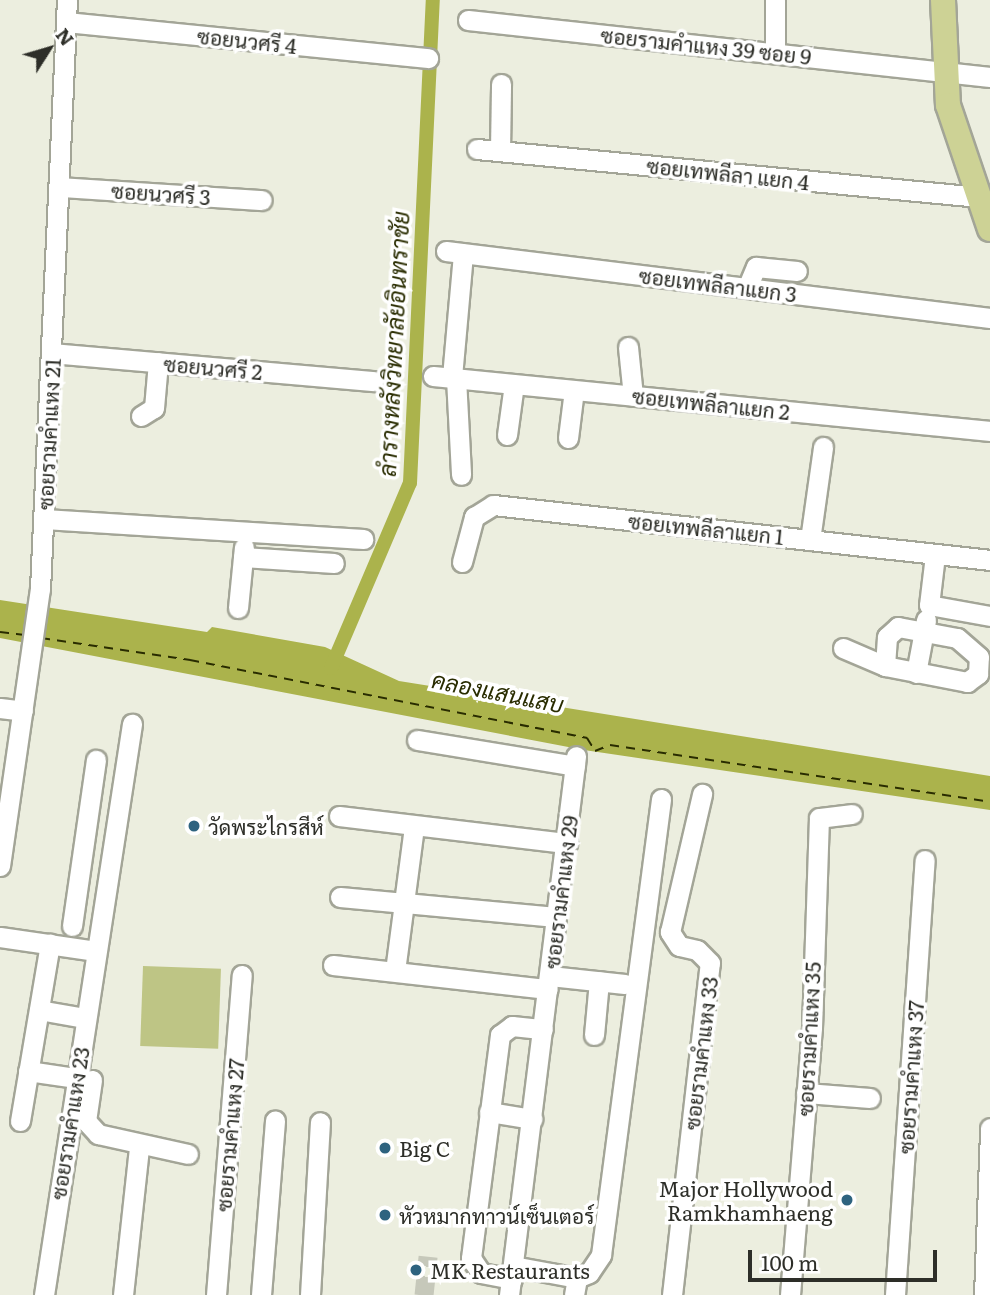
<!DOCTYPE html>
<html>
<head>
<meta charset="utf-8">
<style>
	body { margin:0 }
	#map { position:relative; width:990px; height:1295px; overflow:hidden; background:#eceedf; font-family:Literata,Sarabun,serif }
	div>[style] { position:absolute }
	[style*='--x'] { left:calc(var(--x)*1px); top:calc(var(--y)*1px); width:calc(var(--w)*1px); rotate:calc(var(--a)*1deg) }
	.green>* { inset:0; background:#bec585; transform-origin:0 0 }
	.water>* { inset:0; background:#abb34c }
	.canal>* { height:14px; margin:-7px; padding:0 7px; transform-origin:7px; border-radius:7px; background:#abb34c }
	.ferry>* { height:2px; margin-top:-1px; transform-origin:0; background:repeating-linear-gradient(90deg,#292c00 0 9px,transparent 0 16px) }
	.minor-tunnel>* { height:19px; margin-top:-9.5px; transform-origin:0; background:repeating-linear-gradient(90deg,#c6c8ba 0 19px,transparent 0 29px) }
	.roads { filter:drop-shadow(2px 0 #a3a597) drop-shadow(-2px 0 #a3a597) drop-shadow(0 2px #a3a597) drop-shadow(0 -2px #a3a597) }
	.minor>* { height:19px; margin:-9.5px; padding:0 9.5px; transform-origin:9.5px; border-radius:9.5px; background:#fff }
	.major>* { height:24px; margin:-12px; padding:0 12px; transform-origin:12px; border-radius:12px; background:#cdd295 }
	.dots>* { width:19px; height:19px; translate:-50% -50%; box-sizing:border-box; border:4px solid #fff; border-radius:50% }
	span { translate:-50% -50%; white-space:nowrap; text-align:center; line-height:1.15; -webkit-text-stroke:7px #fff; paint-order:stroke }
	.street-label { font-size:21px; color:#2d2e28 }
	.poi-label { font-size:21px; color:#2d2e28 }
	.left { translate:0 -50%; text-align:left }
	.right { translate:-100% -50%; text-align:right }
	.water-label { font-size:23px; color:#292c00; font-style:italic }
	.north { position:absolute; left:14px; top:14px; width:70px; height:70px; -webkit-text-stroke:5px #fff; paint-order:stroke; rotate:53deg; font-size:19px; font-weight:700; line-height:28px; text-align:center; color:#2d2e28 }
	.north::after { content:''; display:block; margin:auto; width:24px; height:32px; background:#2d2e28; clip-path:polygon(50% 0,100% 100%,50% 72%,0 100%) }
	.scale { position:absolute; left:748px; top:1250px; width:189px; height:32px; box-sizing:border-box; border:4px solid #2d2e28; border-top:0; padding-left:9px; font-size:21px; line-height:24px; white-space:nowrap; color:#2d2e28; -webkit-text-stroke:5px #fff; paint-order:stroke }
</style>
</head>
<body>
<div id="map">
	<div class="green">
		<i style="left:143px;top:966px;width:78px;height:80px;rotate:2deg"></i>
	</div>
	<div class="water">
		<i style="clip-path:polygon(0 600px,207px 632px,212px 627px,325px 647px,399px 681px,990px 776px,990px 810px,584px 750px,0 638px)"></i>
	</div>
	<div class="canal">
		<i style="--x:331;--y:668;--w:201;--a:-66.9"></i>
		<i style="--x:410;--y:483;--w:484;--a:-87.3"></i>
	</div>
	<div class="ferry">
		<i style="--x:0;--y:632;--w:25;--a:7"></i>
		<i style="--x:41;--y:638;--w:151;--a:8.4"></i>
		<i style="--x:190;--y:660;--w:405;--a:11.1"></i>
		<i style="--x:587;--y:738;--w:15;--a:58"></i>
		<i style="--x:595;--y:751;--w:16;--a:-22"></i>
		<i style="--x:610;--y:745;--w:384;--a:8.5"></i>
	</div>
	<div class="minor-tunnel">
		<i style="--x:424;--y:1295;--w:39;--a:-84"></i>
	</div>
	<div class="roads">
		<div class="minor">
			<i style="--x:468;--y:20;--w:525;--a:6.23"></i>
			<i style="--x:66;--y:22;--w:364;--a:5.7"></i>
			<i style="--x:775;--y:51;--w:51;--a:-90"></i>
			<i style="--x:477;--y:149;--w:504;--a:5.46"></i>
			<i style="--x:500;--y:151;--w:67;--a:-89.1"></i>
			<i style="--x:60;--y:187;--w:202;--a:3.7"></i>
			<i style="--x:446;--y:251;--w:548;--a:7.02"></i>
			<i style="--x:747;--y:288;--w:23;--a:-67"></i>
			<i style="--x:756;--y:267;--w:41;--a:5.6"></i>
			<i style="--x:628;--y:347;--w:49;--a:84.2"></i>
			<i style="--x:52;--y:353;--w:323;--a:5"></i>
			<i style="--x:433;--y:376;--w:560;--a:5.64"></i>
			<i style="--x:452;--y:377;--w:124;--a:-84.9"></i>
			<i style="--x:456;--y:378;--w:97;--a:87"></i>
			<i style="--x:141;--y:416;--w:15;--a:-32"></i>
			<i style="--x:154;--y:408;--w:46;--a:-85"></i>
			<i style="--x:507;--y:435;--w:51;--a:-82.2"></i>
			<i style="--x:568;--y:438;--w:48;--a:-82.9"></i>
			<i style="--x:44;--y:519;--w:320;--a:3.6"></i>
			<i style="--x:810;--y:540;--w:94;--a:-82"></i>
			<i style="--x:935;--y:555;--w:50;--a:96.8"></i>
			<i style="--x:929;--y:605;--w:62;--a:10.2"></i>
			<i style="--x:243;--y:557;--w:91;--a:3.8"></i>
			<i style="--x:462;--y:562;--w:47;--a:-75.1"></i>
			<i style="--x:474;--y:517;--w:22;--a:-32"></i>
			<i style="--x:493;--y:505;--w:500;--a:6.31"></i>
			<i style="--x:238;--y:608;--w:61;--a:-84.4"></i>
			<i style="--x:843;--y:648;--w:46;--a:23.2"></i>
			<i style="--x:885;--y:666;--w:84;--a:11"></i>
			<i style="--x:967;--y:682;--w:14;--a:-36"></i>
			<i style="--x:978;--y:674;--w:17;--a:-87"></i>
			<i style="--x:979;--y:657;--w:29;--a:-139"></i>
			<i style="--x:957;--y:638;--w:60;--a:-169.4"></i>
			<i style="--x:898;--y:627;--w:15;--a:138"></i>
			<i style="--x:887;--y:637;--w:29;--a:94"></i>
			<i style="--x:916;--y:673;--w:54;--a:-79.3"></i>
			<i style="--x:0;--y:708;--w:23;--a:7"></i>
			<i style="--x:417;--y:740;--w:160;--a:9.3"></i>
			<i style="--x:339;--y:816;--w:230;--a:6.8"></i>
			<i style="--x:0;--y:866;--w:280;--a:-81.8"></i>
			<i style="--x:40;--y:589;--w:590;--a:-87.38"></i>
			<i style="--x:340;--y:897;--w:217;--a:5.3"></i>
			<i style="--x:72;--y:926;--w:168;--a:-81.8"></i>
			<i style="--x:0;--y:937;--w:97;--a:8.3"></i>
			<i style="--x:333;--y:965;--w:216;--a:6.4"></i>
			<i style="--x:395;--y:971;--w:146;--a:-82.5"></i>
			<i style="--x:550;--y:976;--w:75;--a:6.1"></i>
			<i style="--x:39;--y:1010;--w:47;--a:9.9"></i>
			<i style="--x:594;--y:1035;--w:54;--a:-84.7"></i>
			<i style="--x:28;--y:1071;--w:49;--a:8.3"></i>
			<i style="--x:92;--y:1080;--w:41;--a:98.3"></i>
			<i style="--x:86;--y:1121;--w:18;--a:47"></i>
			<i style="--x:98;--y:1134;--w:92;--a:12.5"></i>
			<i style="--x:806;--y:1093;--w:64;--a:4.5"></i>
			<i style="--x:489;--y:1112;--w:44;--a:9.2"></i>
			<i style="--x:20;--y:1121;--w:180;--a:-80.4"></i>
			<i style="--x:513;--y:1266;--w:65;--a:10.6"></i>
			<i style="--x:577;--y:1278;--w:13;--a:-23"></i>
			<i style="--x:589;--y:1273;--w:22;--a:-56"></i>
			<i style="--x:601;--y:1255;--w:460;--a:-82.5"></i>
			<i style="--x:512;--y:1279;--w:32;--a:-169"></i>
			<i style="--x:481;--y:1273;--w:18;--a:-124"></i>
			<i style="--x:471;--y:1258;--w:225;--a:-82.6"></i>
			<i style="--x:500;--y:1035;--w:15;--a:-37"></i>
			<i style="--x:512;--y:1026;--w:31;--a:6"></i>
			<i style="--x:44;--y:1295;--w:578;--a:-81.24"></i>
			<i style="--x:123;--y:1295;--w:149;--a:-83.8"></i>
			<i style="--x:216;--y:1295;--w:321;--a:-85.4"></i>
			<i style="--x:261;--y:1295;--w:175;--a:-85.4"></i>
			<i style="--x:310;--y:1295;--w:173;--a:-86.7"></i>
			<i style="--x:509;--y:1295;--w:543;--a:-82.91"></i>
			<i style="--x:574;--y:1295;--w:17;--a:-80"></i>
			<i style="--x:672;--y:1295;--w:334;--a:-83.5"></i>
			<i style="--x:710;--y:963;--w:18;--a:-135"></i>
			<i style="--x:697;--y:950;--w:18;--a:-167"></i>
			<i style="--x:679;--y:946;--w:17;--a:-123"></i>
			<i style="--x:670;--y:932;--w:142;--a:-76.9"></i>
			<i style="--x:790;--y:1295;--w:268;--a:-85.3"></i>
			<i style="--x:812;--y:1028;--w:210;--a:-88.1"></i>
			<i style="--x:819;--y:818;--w:33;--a:-7"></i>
			<i style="--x:895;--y:1295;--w:436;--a:-86.1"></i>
			<i style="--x:984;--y:1295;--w:167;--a:-87.9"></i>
		</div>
		<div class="major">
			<i style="--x:943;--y:0;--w:105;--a:87.3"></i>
			<i style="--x:948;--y:105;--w:131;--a:71.3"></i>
		</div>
	</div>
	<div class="dots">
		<i style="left:194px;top:826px;background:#2e637f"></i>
		<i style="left:385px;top:1148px;background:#2e637f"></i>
		<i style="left:847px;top:1200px;background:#2e637f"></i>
		<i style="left:385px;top:1215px;background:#2e637f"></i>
		<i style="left:416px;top:1270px;background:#2e637f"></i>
	</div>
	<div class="street-label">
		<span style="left:247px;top:40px;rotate:6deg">ซอยนวศรี 4</span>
		<span style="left:706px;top:45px;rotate:6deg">ซอยรามคำแหง 39 ซอย 9</span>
		<span style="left:728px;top:173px;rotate:6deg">ซอยเทพลีลา แยก 4</span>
		<span style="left:161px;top:193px;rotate:4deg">ซอยนวศรี 3</span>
		<span style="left:718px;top:284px;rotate:7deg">ซอยเทพลีลาแยก 3</span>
		<span style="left:213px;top:367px;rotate:5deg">ซอยนวศรี 2</span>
		<span style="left:711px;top:403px;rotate:6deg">ซอยเทพลีลาแยก 2</span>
		<span style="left:48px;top:434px;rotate:-87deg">ซอยรามคำแหง 21</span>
		<span style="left:706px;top:528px;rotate:6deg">ซอยเทพลีลาแยก 1</span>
		<span style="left:560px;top:892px;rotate:-83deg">ซอยรามคำแหง 29</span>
		<span style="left:808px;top:1039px;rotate:-87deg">ซอยรามคำแหง 35</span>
		<span style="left:700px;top:1053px;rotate:-83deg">ซอยรามคำแหง 33</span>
		<span style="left:910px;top:1077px;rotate:-86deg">ซอยรามคำแหง 37</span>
		<span style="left:69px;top:1123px;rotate:-81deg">ซอยรามคำแหง 23</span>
		<span style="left:229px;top:1135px;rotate:-85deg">ซอยรามคำแหง 27</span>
	</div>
	<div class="poi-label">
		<span class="left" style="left:208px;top:826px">วัดพระไกรสีห์</span>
		<span class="left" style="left:399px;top:1148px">Big C</span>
		<span class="right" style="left:833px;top:1200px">Major Hollywood<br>Ramkhamhaeng</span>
		<span class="left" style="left:399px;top:1215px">หัวหมากทาวน์เซ็นเตอร์</span>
		<span class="left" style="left:430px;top:1270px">MK Restaurants</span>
	</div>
	<div class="water-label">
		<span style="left:393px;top:344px;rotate:-87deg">ลำรางหลังวิทยาลัยอินทราชัย</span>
		<span style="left:498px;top:691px;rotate:11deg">คลองแสนแสบ</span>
	</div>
	<div class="north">N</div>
	<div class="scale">100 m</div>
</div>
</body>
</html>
